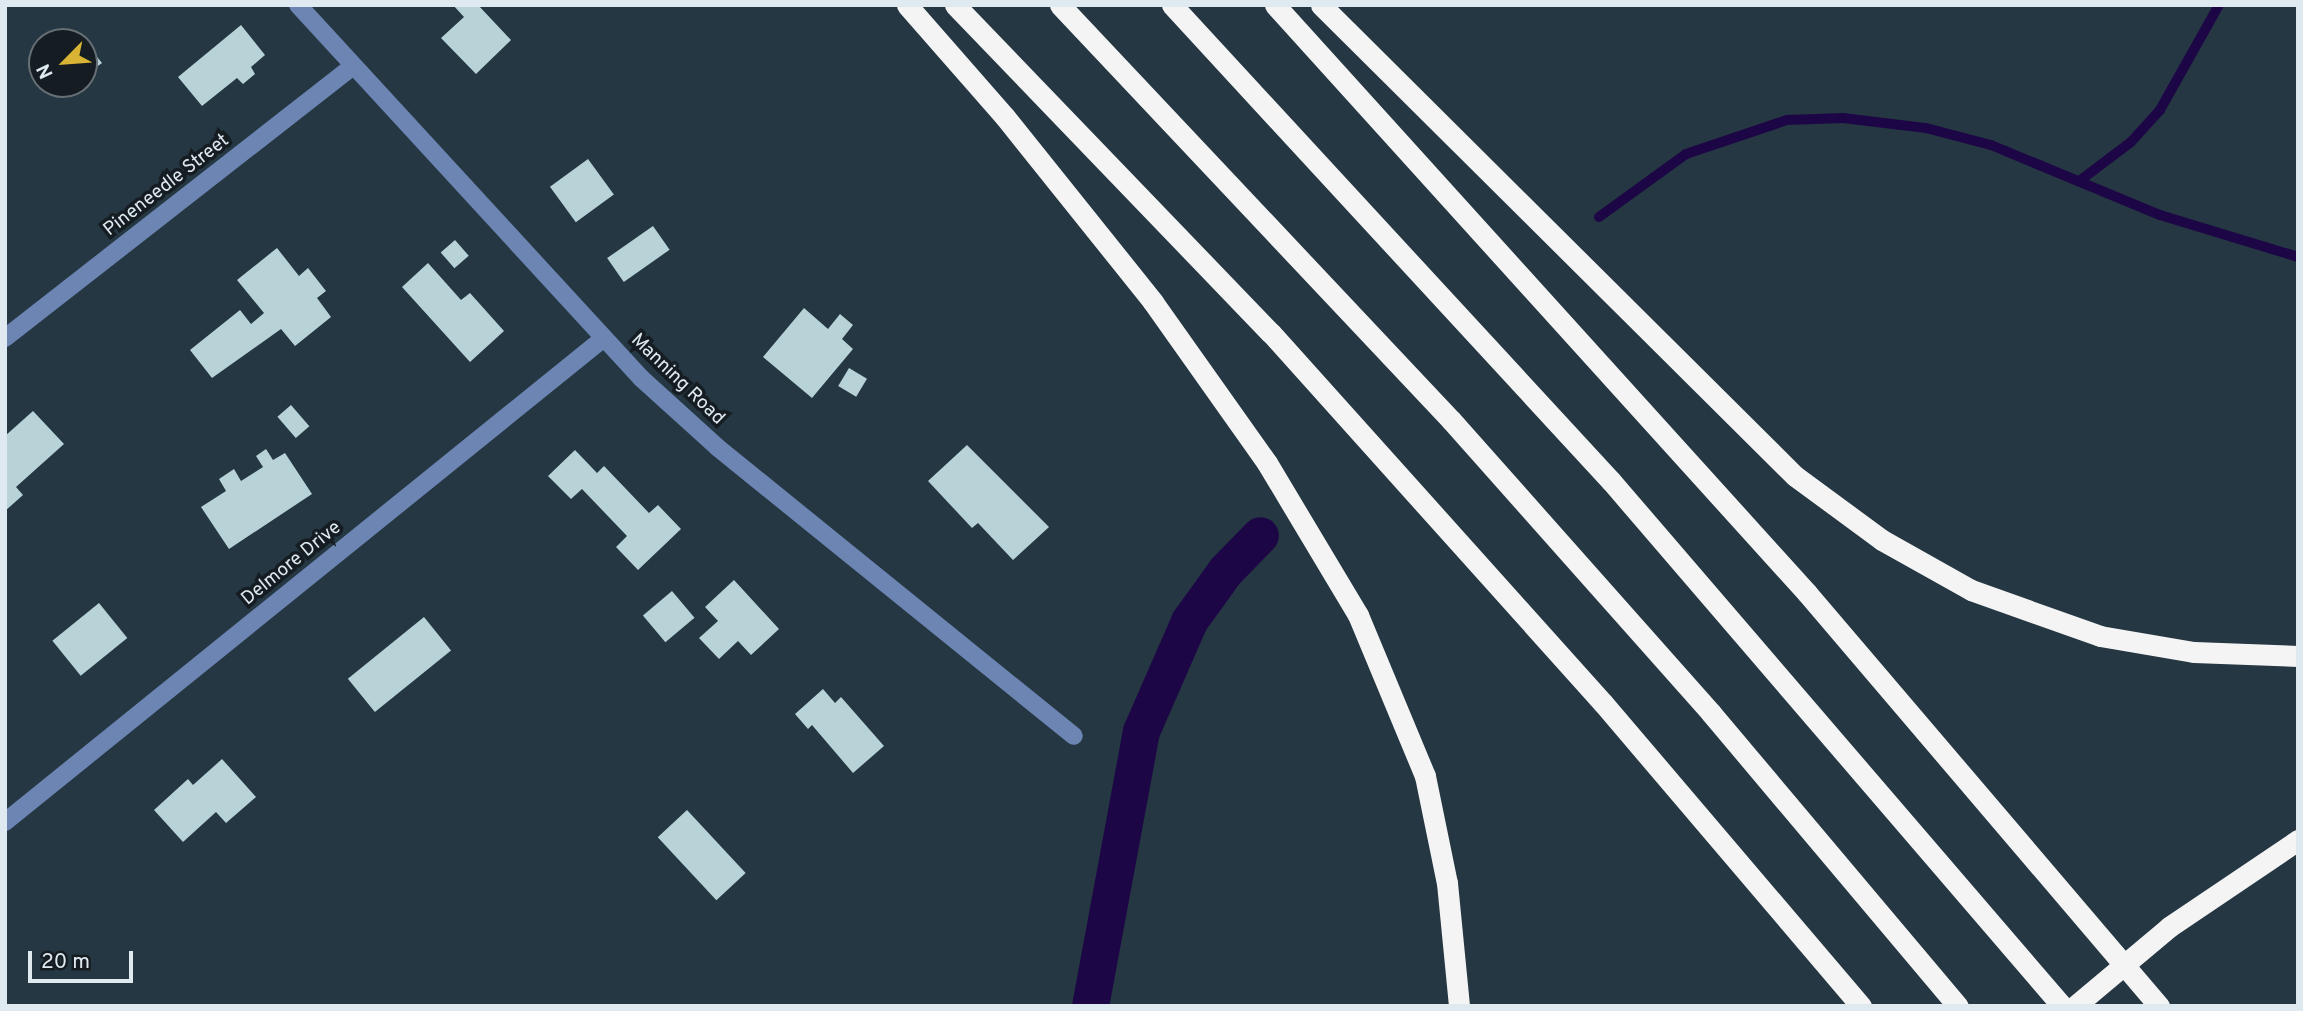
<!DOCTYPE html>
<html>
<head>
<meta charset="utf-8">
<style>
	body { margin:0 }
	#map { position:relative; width:2303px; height:1011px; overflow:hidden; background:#253742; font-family:Overpass,sans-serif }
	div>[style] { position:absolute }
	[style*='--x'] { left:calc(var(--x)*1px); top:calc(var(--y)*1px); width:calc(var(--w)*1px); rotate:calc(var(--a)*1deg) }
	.stream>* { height:10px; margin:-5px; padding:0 5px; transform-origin:5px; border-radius:5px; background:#1d0645 }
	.canal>* { height:37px; margin:-18.5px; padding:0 18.5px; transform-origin:18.5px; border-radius:18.5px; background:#1d0645 }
	.building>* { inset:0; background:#b7d3d7; transform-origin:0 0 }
	.minor>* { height:18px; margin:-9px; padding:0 9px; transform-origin:9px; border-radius:9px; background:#6c85b2 }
	.highway>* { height:21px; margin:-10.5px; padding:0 10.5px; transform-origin:10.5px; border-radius:10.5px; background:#f4f4f4 }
	.highway-bridge>* { height:21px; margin:-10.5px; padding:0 10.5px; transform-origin:10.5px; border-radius:10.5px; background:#f4f4f4 }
	span { translate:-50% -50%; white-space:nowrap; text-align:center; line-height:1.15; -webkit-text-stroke:7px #151d22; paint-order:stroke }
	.street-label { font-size:19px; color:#deeaf0 }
	.frame { position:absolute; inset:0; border:7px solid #deeaf0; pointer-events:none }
	.north { position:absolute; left:28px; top:28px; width:70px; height:70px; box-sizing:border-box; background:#151d22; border:2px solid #656f74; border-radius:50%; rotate:245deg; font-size:19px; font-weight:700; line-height:28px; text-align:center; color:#deeaf0 }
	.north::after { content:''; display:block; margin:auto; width:24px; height:32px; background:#d9b334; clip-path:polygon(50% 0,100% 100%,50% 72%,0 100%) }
	.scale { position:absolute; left:28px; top:951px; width:105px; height:32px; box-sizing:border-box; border:4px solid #deeaf0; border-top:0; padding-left:9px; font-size:21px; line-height:24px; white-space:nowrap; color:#deeaf0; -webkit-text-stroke:5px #151d22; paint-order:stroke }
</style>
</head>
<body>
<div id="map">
	<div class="stream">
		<i style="--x:2082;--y:179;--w:61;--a:-37.1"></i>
		<i style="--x:2131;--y:142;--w:43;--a:-47.8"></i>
		<i style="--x:2160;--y:110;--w:120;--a:-60.7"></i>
		<i style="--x:1599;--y:217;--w:107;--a:-35.9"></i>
		<i style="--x:1686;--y:154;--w:107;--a:-18.6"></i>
		<i style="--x:1787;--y:120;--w:56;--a:-2"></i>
		<i style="--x:1843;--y:118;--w:84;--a:6.9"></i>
		<i style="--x:1926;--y:128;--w:67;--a:14.7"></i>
		<i style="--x:1991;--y:145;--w:183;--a:22.5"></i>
		<i style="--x:2160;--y:215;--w:144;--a:16.9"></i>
	</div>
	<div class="canal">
		<i style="--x:1090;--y:1006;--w:280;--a:-79.5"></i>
		<i style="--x:1141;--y:731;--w:120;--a:-66.4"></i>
		<i style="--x:1189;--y:621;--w:62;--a:-54.2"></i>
		<i style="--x:1225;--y:571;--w:50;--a:-45.8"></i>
	</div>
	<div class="building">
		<i style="clip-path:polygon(453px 5px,478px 5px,511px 40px,476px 74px,441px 38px,464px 17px)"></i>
		<i style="clip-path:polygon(241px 25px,265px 55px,251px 67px,255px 74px,243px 84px,237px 78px,202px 106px,178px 77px)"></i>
		<i style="clip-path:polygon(89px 47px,102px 63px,84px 76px,84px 52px)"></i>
		<i style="left:588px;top:159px;width:44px;height:47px;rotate:54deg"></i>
		<i style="left:653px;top:226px;width:29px;height:56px;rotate:55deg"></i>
		<i style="left:455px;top:240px;width:21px;height:19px;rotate:49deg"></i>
		<i style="clip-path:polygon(277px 248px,299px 276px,308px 268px,326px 291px,317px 298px,331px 317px,295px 346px,281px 329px,212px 378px,190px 350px,240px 310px,251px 324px,264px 313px,237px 280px)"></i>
		<i style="clip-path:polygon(428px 263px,461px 300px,470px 293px,504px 331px,470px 362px,402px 287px)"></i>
		<i style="clip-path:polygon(804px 308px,828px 329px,840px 314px,853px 325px,842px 339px,853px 349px,812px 398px,763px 357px)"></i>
		<i style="left:849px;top:368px;width:21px;height:21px;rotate:31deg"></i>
		<i style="left:291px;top:405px;width:28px;height:18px;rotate:49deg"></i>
		<i style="clip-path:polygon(33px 411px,64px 444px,16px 487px,23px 495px,5px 511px,5px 436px)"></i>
		<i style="clip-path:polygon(967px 445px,1049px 527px,1013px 560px,978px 523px,972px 528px,928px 481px)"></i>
		<i style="clip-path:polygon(266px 449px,273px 460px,285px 453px,312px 494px,229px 549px,201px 507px,226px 491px,219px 479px,234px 469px,241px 481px,263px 467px,256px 456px)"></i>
		<i style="clip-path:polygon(575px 450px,597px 473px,604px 466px,649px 513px,658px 505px,681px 529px,638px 570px,616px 547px,627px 536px,582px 489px,571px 499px,548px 476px)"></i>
		<i style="clip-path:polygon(734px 580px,779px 629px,751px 655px,738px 641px,719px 659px,699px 638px,718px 621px,705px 607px)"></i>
		<i style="left:672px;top:591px;width:35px;height:38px;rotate:50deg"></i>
		<i style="left:99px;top:603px;width:45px;height:60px;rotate:51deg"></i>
		<i style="left:424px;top:617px;width:43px;height:98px;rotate:51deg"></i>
		<i style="clip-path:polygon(823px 689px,835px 703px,841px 697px,884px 746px,853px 773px,812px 725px,808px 729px,795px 714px)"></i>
		<i style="clip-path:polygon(222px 759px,256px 797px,226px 823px,216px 812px,183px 842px,154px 810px,188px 779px,193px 785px)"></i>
		<i style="left:687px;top:810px;width:86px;height:40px;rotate:47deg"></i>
	</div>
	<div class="minor">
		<i style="--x:298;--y:5;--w:507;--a:47.4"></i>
		<i style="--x:641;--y:378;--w:103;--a:42.2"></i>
		<i style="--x:717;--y:447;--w:459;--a:39"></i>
		<i style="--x:5;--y:338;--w:442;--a:-38"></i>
		<i style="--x:5;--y:822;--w:770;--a:-38.94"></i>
	</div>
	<div class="highway">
		<i style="--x:907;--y:5;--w:149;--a:48.8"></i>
		<i style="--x:1005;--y:117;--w:237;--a:51.3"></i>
		<i style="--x:1153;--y:302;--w:197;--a:54.7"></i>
		<i style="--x:1267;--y:463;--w:177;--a:59.1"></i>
		<i style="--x:1358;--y:615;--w:174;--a:67.4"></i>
		<i style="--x:1425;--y:776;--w:109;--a:78.4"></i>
		<i style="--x:1447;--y:883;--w:124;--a:84.4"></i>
		<i style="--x:955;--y:5;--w:455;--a:46.1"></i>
		<i style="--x:1271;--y:333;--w:497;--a:48.1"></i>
		<i style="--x:1603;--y:703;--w:398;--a:49.6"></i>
		<i style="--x:1060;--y:5;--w:570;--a:46.71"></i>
		<i style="--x:1451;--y:420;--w:392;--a:48.4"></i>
		<i style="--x:1711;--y:713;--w:383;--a:49.9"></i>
		<i style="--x:1172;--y:5;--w:648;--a:47.32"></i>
		<i style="--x:1611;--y:481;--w:692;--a:49.34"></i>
		<i style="--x:1275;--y:5;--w:793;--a:47.86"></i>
		<i style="--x:1807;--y:593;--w:543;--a:49.56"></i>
		<i style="--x:1321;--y:5;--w:668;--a:44.82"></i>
		<i style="--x:1795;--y:476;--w:108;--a:36.3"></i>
		<i style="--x:1882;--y:540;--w:102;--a:29.3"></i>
		<i style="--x:1971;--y:590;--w:137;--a:19.6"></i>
		<i style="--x:2100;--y:636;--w:95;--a:9.7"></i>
		<i style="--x:2194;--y:652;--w:104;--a:2.2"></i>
		<i style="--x:2169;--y:927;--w:156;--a:-34"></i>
	</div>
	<div class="highway-bridge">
		<i style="--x:2075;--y:1006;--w:123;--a:-40"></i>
	</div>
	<div class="street-label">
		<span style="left:167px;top:186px;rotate:-38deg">Pineneedle Street</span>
		<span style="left:677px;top:380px;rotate:44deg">Manning Road</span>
		<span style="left:292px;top:564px;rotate:-39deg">Delmore Drive</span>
	</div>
	<div class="frame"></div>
	<div class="north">N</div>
	<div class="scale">20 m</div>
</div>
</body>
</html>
